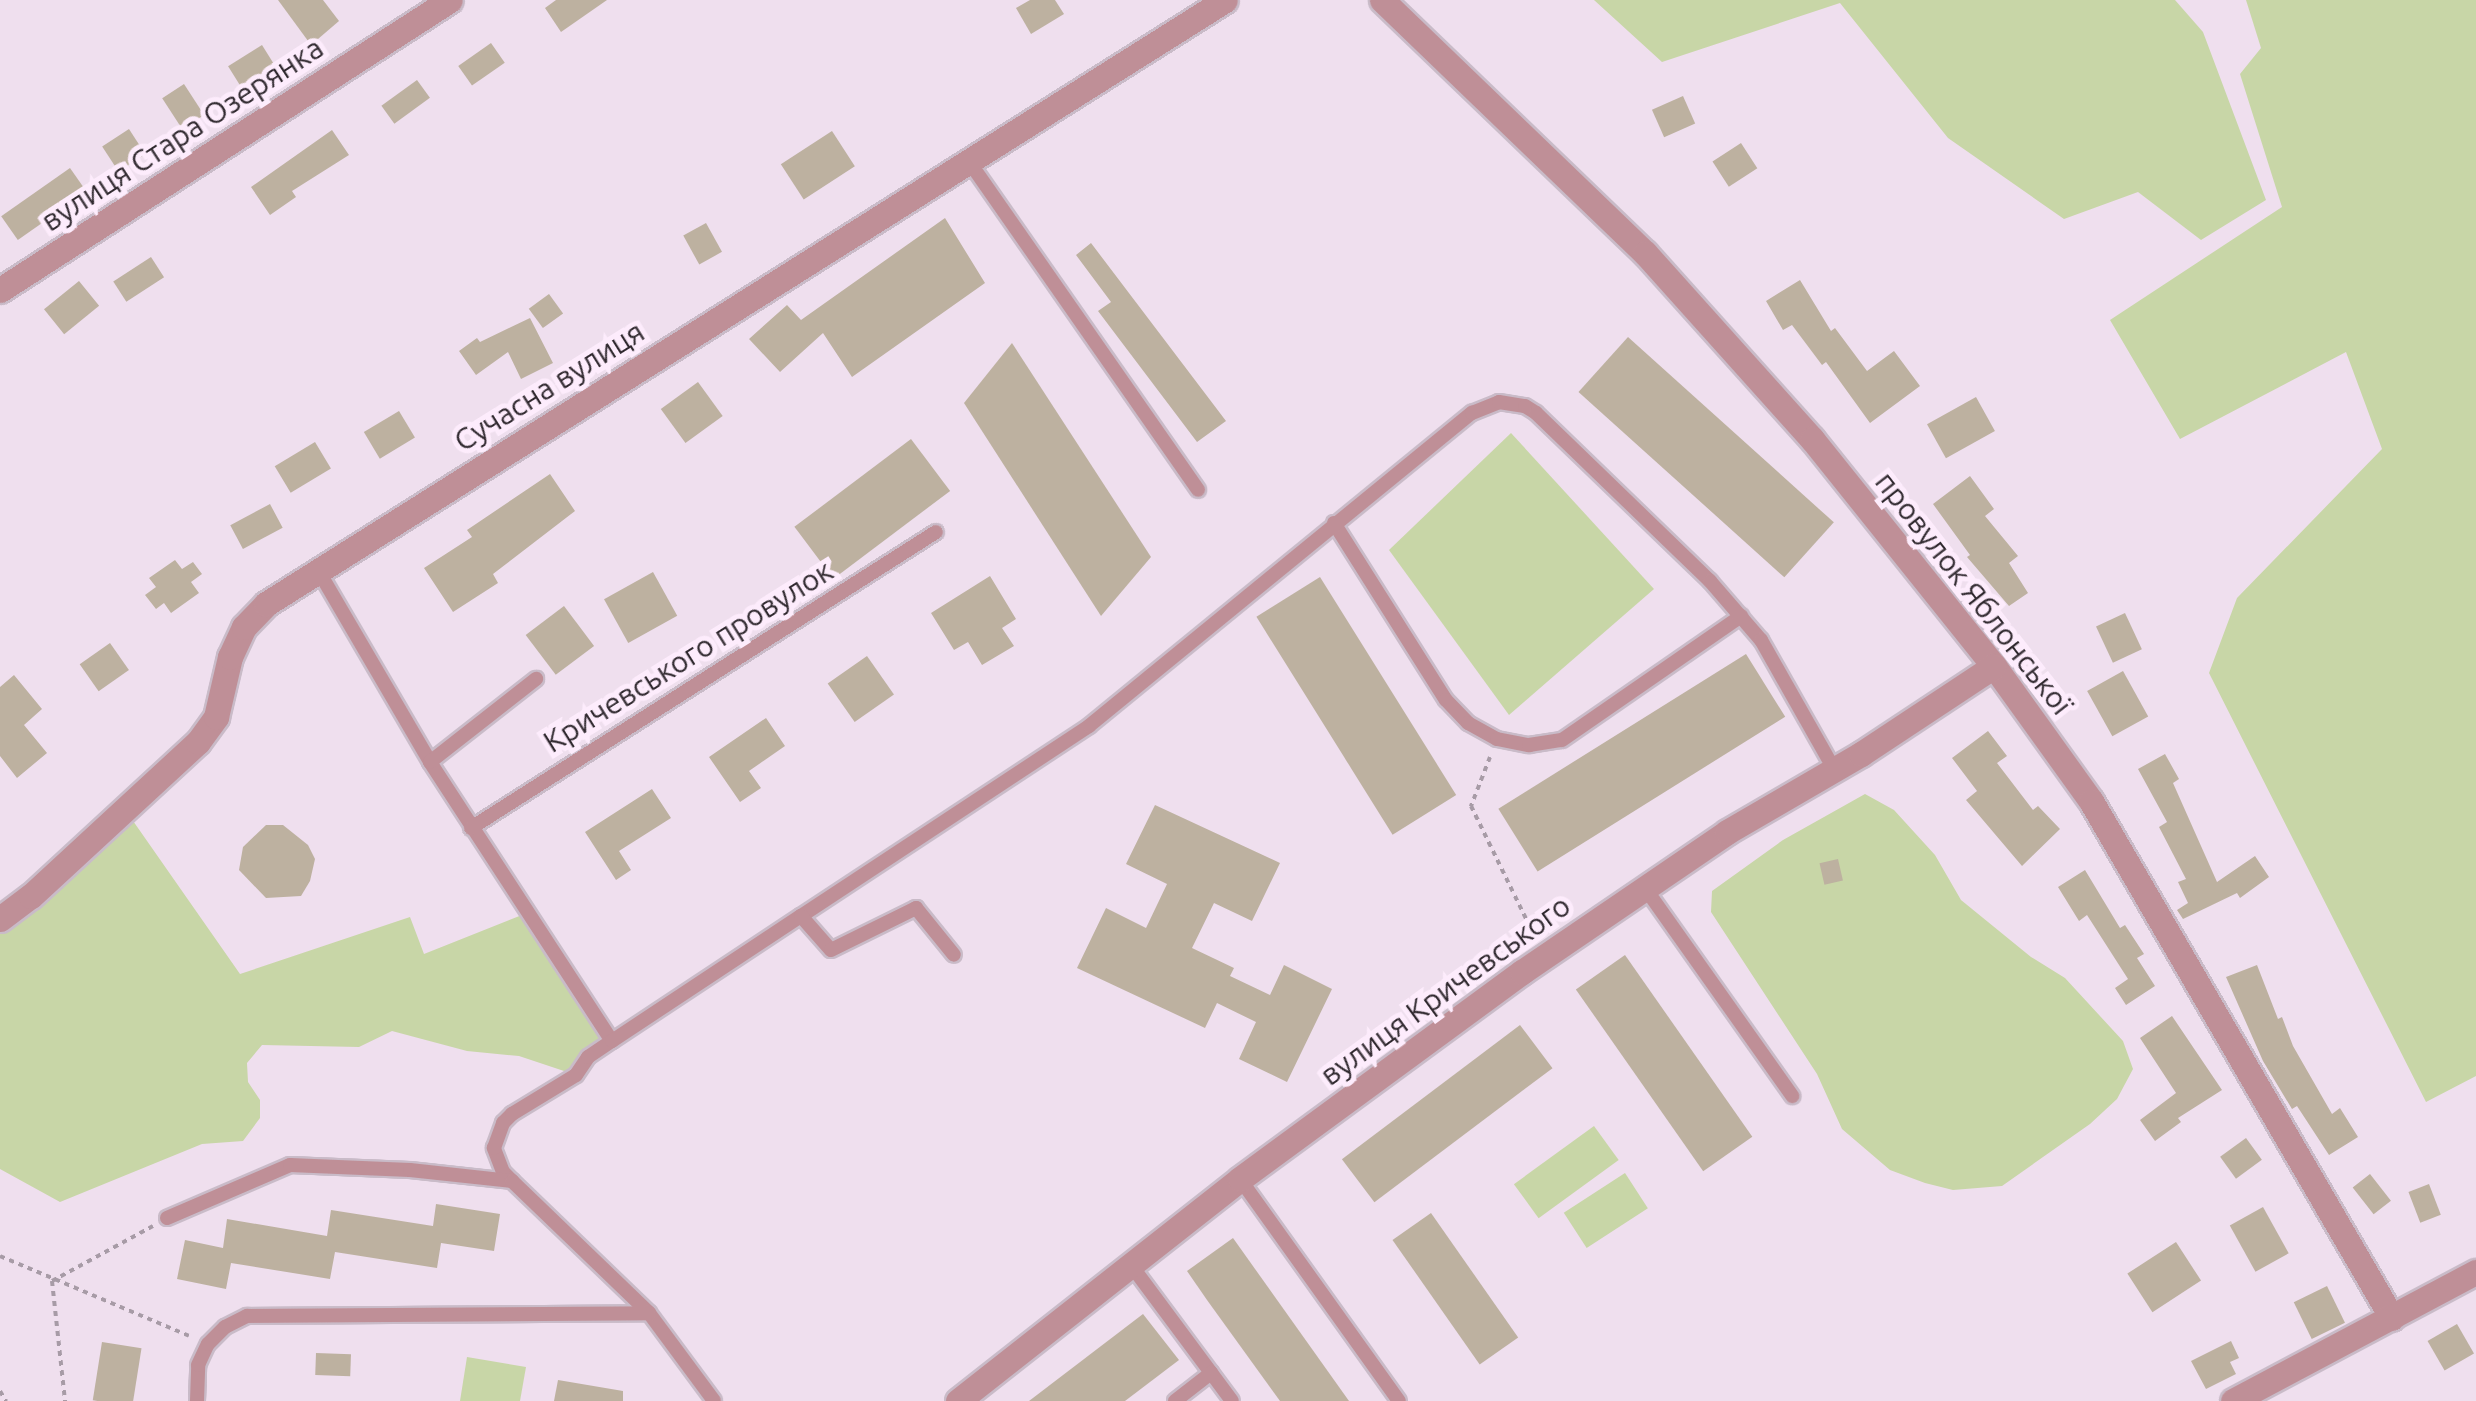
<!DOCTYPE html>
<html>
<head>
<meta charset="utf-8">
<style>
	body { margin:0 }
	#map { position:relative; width:2476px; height:1401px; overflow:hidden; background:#efdfee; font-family:Ubuntu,sans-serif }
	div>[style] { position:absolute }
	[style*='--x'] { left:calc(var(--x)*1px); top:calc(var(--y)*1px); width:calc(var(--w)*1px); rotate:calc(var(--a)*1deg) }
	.green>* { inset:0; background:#c8d6a7; transform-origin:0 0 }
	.building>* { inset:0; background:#bdb1a0; transform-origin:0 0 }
	.path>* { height:4px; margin-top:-2px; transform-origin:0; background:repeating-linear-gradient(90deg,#a79ba6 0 5px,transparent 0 10px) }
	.roads { filter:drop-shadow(2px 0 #c9bbc8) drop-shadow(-2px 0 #c9bbc8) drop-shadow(0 2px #c9bbc8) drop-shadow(0 -2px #c9bbc8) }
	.lane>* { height:14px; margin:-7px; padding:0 7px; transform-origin:7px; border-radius:7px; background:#bf8f97 }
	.street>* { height:25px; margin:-12.5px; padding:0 12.5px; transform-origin:12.5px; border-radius:12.5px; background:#bf8f97 }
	span { translate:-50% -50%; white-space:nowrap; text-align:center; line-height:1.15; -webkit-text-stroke:10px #fdecfc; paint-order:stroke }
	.street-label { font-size:30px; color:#30292f }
</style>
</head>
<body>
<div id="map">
	<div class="green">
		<i style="clip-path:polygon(1594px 0,2175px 0,2203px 32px,2266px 200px,2201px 240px,2138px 192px,2064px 219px,1948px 138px,1840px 3px,1662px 62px)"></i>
		<i style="clip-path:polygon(2246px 0,2476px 0,2476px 1076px,2426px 1102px,2209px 673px,2237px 598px,2382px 449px,2346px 352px,2180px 439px,2110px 320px,2282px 207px,2240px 74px,2261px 48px)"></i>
		<i style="clip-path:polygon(1511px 433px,1654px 589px,1509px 715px,1389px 550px)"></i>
		<i style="clip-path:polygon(1865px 794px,1894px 810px,1935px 855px,1961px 900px,2031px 957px,2065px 978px,2123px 1041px,2133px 1069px,2117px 1099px,2090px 1124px,2002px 1186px,1953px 1190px,1925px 1183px,1890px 1170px,1842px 1129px,1817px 1074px,1711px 912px,1712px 891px,1783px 840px)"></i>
		<i style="clip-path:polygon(131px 818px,240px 974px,410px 917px,424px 954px,527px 913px,612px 1041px,576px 1075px,519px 1056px,467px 1051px,392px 1031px,359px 1047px,262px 1045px,247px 1063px,248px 1082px,260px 1100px,260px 1118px,243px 1141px,202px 1144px,60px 1202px,0 1169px,0 929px)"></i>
		<i style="left:1594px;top:1126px;width:42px;height:99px;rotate:54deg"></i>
		<i style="left:1625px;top:1173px;width:42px;height:73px;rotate:57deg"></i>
		<i style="clip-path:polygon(467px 1357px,526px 1367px,520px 1401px,460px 1401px)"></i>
	</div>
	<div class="building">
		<i style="clip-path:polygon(278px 0,323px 0,339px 21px,311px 45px)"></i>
		<i style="clip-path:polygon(556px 0,607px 0,561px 32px,545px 8px)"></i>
		<i style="clip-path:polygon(1030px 0,1055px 0,1064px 14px,1031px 34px,1016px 8px)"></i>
		<i style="left:491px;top:43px;width:24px;height:40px;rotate:55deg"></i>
		<i style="left:262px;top:45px;width:26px;height:40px;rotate:58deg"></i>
		<i style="left:417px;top:80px;width:22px;height:44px;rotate:54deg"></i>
		<i style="left:184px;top:84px;width:37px;height:26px;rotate:57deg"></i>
		<i style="left:1683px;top:96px;width:30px;height:34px;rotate:66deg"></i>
		<i style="left:129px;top:129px;width:30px;height:32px;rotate:57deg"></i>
		<i style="clip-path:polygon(332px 130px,349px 155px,292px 191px,296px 197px,270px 215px,251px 187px)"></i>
		<i style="left:832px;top:131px;width:42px;height:61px;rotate:57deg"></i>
		<i style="left:1741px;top:143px;width:30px;height:34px;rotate:57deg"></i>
		<i style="left:70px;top:168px;width:29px;height:84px;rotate:55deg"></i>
		<i style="clip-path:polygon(945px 218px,985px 283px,852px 377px,823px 333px,780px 372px,749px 339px,787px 305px,801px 320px)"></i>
		<i style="left:706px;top:223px;width:33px;height:26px;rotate:61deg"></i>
		<i style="clip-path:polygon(1091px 243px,1226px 421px,1197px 442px,1098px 311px,1111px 302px,1076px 255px)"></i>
		<i style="left:151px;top:257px;width:24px;height:45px;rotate:57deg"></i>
		<i style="clip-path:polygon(1800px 280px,1831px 331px,1835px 328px,1867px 371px,1894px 351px,1920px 386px,1870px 423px,1826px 362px,1822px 365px,1792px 325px,1783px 330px,1766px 301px)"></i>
		<i style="left:79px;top:281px;width:32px;height:45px;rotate:51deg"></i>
		<i style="left:549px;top:294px;width:24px;height:25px;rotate:54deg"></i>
		<i style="clip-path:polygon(530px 318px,553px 363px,521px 379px,508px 352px,476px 375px,459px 351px,477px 338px,480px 342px)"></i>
		<i style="left:1628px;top:337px;width:277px;height:74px;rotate:42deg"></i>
		<i style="clip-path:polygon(1012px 343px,1151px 557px,1101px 616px,964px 403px)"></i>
		<i style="left:698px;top:382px;width:42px;height:46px;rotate:54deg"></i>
		<i style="left:1976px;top:397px;width:39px;height:56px;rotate:61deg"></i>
		<i style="left:399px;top:411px;width:31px;height:41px;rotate:59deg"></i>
		<i style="left:911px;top:439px;width:65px;height:146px;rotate:53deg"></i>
		<i style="left:315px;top:442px;width:31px;height:47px;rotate:59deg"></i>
		<i style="clip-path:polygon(550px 474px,575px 511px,493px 574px,498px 583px,453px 612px,424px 568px,472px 537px,467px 530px)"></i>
		<i style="clip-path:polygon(1970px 476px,1994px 509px,1985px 516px,2018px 556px,2009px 563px,2028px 593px,2009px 606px,1967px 557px,1970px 555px,1933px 504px)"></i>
		<i style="left:270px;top:504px;width:27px;height:45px;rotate:62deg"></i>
		<i style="clip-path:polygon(175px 560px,182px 569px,193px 562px,202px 574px,191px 582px,199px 593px,171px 613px,164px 603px,156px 609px,145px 595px,156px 587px,149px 578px)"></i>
		<i style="left:653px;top:572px;width:50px;height:56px;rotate:61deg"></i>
		<i style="clip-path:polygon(990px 576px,1016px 619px,1002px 628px,1014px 646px,982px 665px,968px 642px,954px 650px,931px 613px)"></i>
		<i style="left:1320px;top:577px;width:257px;height:75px;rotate:58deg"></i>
		<i style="left:564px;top:606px;width:50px;height:48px;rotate:53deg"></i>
		<i style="left:2125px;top:613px;width:40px;height:32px;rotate:65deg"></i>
		<i style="left:110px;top:643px;width:33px;height:37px;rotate:55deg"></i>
		<i style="left:1746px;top:654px;width:74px;height:292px;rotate:58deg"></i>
		<i style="left:867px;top:656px;width:47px;height:48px;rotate:55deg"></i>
		<i style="left:2123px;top:671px;width:52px;height:41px;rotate:61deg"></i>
		<i style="clip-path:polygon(14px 675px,42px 709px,24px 725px,47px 753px,17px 778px,0 756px,0 687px)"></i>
		<i style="clip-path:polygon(766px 718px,785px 746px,749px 771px,761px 788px,740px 802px,709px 757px)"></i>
		<i style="clip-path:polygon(1988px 731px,2007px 756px,1997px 763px,2033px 810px,2038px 806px,2060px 829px,2022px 866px,1966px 800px,1977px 791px,1952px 758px)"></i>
		<i style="clip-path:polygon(2165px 754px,2179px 779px,2173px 783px,2217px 882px,2255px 856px,2269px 877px,2240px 898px,2237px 893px,2183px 919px,2177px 910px,2188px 903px,2178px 882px,2186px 879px,2159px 827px,2167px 822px,2138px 769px)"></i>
		<i style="clip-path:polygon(652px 789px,671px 818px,619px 851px,631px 870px,616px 880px,585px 832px)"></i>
		<i style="clip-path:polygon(1155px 805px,1280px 863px,1252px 921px,1214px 903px,1192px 948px,1234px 968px,1230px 976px,1270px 995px,1284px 965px,1332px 989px,1287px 1082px,1239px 1059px,1256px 1022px,1217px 1003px,1205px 1028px,1077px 968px,1106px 908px,1146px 928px,1167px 884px,1126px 864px)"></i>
		<i style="clip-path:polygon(266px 825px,283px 825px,308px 845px,315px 859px,310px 881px,301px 896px,266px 898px,239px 870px,243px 847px)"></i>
		<i style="left:1838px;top:859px;width:22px;height:19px;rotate:77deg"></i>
		<i style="clip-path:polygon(2085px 870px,2120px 928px,2125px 925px,2144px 954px,2137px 958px,2155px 986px,2126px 1005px,2115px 988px,2128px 979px,2087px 915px,2079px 921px,2058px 887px)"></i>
		<i style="left:1625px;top:955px;width:222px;height:60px;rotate:55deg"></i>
		<i style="clip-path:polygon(2257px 965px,2278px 1019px,2282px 1017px,2293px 1046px,2332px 1114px,2340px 1108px,2358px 1137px,2329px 1155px,2297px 1106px,2292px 1109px,2263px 1061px,2226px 977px)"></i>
		<i style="clip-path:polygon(2172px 1016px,2222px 1090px,2178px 1118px,2181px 1122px,2155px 1141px,2140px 1120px,2176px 1093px,2140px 1038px)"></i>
		<i style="left:1520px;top:1025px;width:54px;height:223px;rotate:53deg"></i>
		<i style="left:2246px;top:1138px;width:27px;height:32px;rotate:54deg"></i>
		<i style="left:2370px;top:1174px;width:34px;height:22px;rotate:52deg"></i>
		<i style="left:2429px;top:1184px;width:33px;height:22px;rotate:69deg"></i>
		<i style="clip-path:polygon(436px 1204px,500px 1214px,494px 1251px,441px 1243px,437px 1268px,335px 1252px,330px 1279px,231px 1263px,226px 1289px,177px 1279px,185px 1240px,223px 1248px,227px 1219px,327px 1236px,331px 1210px,433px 1226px)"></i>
		<i style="left:2263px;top:1207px;width:53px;height:38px;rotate:61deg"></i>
		<i style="left:1431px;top:1213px;width:152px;height:47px;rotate:55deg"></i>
		<i style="clip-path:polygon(1233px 1238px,1349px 1401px,1280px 1401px,1207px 1300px,1187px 1271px)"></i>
		<i style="left:2176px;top:1242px;width:46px;height:58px;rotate:57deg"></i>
		<i style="left:2327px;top:1286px;width:41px;height:37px;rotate:64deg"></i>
		<i style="clip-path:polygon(1143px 1314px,1179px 1360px,1125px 1401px,1029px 1401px)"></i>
		<i style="left:2457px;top:1324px;width:34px;height:34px;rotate:60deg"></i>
		<i style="clip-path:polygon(2231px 1341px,2239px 1358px,2230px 1362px,2236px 1374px,2206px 1389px,2191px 1361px)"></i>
		<i style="left:102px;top:1342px;width:40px;height:59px;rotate:9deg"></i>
		<i style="left:316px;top:1353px;width:35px;height:22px;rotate:2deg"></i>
		<i style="clip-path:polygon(558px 1380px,623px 1391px,623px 1401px,554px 1401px)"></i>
	</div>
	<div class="path">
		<i style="--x:1490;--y:757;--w:53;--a:111.2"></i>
		<i style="--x:1471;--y:806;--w:144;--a:64"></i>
		<i style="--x:0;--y:1256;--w:205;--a:22.9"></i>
		<i style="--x:52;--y:1281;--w:115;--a:-28.6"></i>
		<i style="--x:52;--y:1281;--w:121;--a:83.8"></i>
		<i style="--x:0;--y:1391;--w:12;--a:59"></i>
	</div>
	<div class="roads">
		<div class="lane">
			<i style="--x:968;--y:160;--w:402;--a:55.1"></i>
			<i style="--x:1334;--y:523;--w:209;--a:57.7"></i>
			<i style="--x:1446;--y:700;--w:32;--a:46"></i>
			<i style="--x:1468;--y:723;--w:33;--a:29"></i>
			<i style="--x:1497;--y:739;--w:33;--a:11"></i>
			<i style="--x:1529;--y:745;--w:33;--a:-9"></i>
			<i style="--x:1562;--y:740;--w:218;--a:-34.7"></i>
			<i style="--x:318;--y:570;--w:222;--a:59.7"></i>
			<i style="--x:430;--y:762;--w:333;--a:56.9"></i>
			<i style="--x:430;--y:762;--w:135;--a:-38.1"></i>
			<i style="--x:471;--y:828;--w:551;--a:-32.48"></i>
			<i style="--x:1645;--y:888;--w:255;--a:54.7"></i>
			<i style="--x:801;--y:916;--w:345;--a:-33.4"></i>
			<i style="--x:1089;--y:726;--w:495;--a:-39.3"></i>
			<i style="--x:1472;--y:413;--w:29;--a:-22"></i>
			<i style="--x:1499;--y:402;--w:26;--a:9"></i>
			<i style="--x:1525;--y:406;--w:13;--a:32"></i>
			<i style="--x:1536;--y:413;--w:242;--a:44"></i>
			<i style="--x:1710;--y:581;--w:78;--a:49.2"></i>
			<i style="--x:1761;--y:640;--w:148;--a:60.5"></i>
			<i style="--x:1240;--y:1179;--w:273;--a:54.4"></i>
			<i style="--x:512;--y:1181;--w:13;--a:-135"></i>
			<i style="--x:503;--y:1172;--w:26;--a:-111"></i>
			<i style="--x:494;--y:1148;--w:27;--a:-70"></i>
			<i style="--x:503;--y:1123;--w:13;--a:-45"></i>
			<i style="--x:512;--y:1114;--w:75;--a:-31.4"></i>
			<i style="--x:576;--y:1075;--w:22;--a:-56"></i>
			<i style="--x:588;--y:1057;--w:29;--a:-34"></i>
			<i style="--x:612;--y:1041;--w:227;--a:-33.5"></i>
			<i style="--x:801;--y:916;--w:45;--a:48.6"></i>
			<i style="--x:831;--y:950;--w:95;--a:-26.3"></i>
			<i style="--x:916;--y:908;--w:60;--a:51"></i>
			<i style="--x:167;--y:1218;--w:134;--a:-23.3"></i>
			<i style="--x:290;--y:1165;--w:120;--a:2.4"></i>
			<i style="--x:410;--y:1170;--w:103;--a:6.2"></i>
			<i style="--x:512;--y:1181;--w:190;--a:43.9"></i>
			<i style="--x:649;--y:1313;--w:109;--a:53.5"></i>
			<i style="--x:1131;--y:1265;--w:169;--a:53.4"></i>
			<i style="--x:197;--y:1401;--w:36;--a:-88"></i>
			<i style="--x:198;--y:1365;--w:23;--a:-65"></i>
			<i style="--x:208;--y:1344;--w:24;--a:-45"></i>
			<i style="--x:225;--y:1327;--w:25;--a:-27"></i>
			<i style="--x:247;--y:1316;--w:402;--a:-0.4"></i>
			<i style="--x:1175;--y:1401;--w:46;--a:-37.9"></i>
		</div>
		<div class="street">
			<i style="--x:1382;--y:0;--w:365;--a:43.9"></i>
			<i style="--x:1645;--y:253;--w:250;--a:48.1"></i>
			<i style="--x:1812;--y:439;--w:291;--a:51.3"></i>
			<i style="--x:1994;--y:666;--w:166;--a:54.3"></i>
			<i style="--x:2091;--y:801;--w:598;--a:59.79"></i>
			<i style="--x:0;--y:290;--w:535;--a:-32.8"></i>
			<i style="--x:0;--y:919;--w:39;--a:-37"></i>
			<i style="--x:31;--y:896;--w:227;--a:-42.7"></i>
			<i style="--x:198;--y:742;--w:31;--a:-54"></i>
			<i style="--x:216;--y:717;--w:62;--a:-76.9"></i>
			<i style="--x:230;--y:657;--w:33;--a:-65"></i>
			<i style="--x:244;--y:627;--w:32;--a:-46"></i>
			<i style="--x:266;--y:604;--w:1133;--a:-32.2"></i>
			<i style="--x:958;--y:1401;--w:359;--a:-38.2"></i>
			<i style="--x:1240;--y:1179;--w:350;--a:-36.3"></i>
			<i style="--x:1522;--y:972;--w:248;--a:-34.3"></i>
			<i style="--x:1727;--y:832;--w:155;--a:-30.2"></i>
			<i style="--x:1861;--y:754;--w:159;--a:-33.5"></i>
			<i style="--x:2233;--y:1401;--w:275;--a:-28"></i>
		</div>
	</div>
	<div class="street-label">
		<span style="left:182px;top:134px;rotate:-33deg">вулиця Стара Озерянка</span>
		<span style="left:549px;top:386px;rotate:-32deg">Сучасна вулиця</span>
		<span style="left:1974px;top:593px;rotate:52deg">провулок Яблонської</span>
		<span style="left:688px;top:656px;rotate:-32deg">Кричевського провулок</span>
		<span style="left:1445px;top:990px;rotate:-36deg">вулиця Кричевського</span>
	</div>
</div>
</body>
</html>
